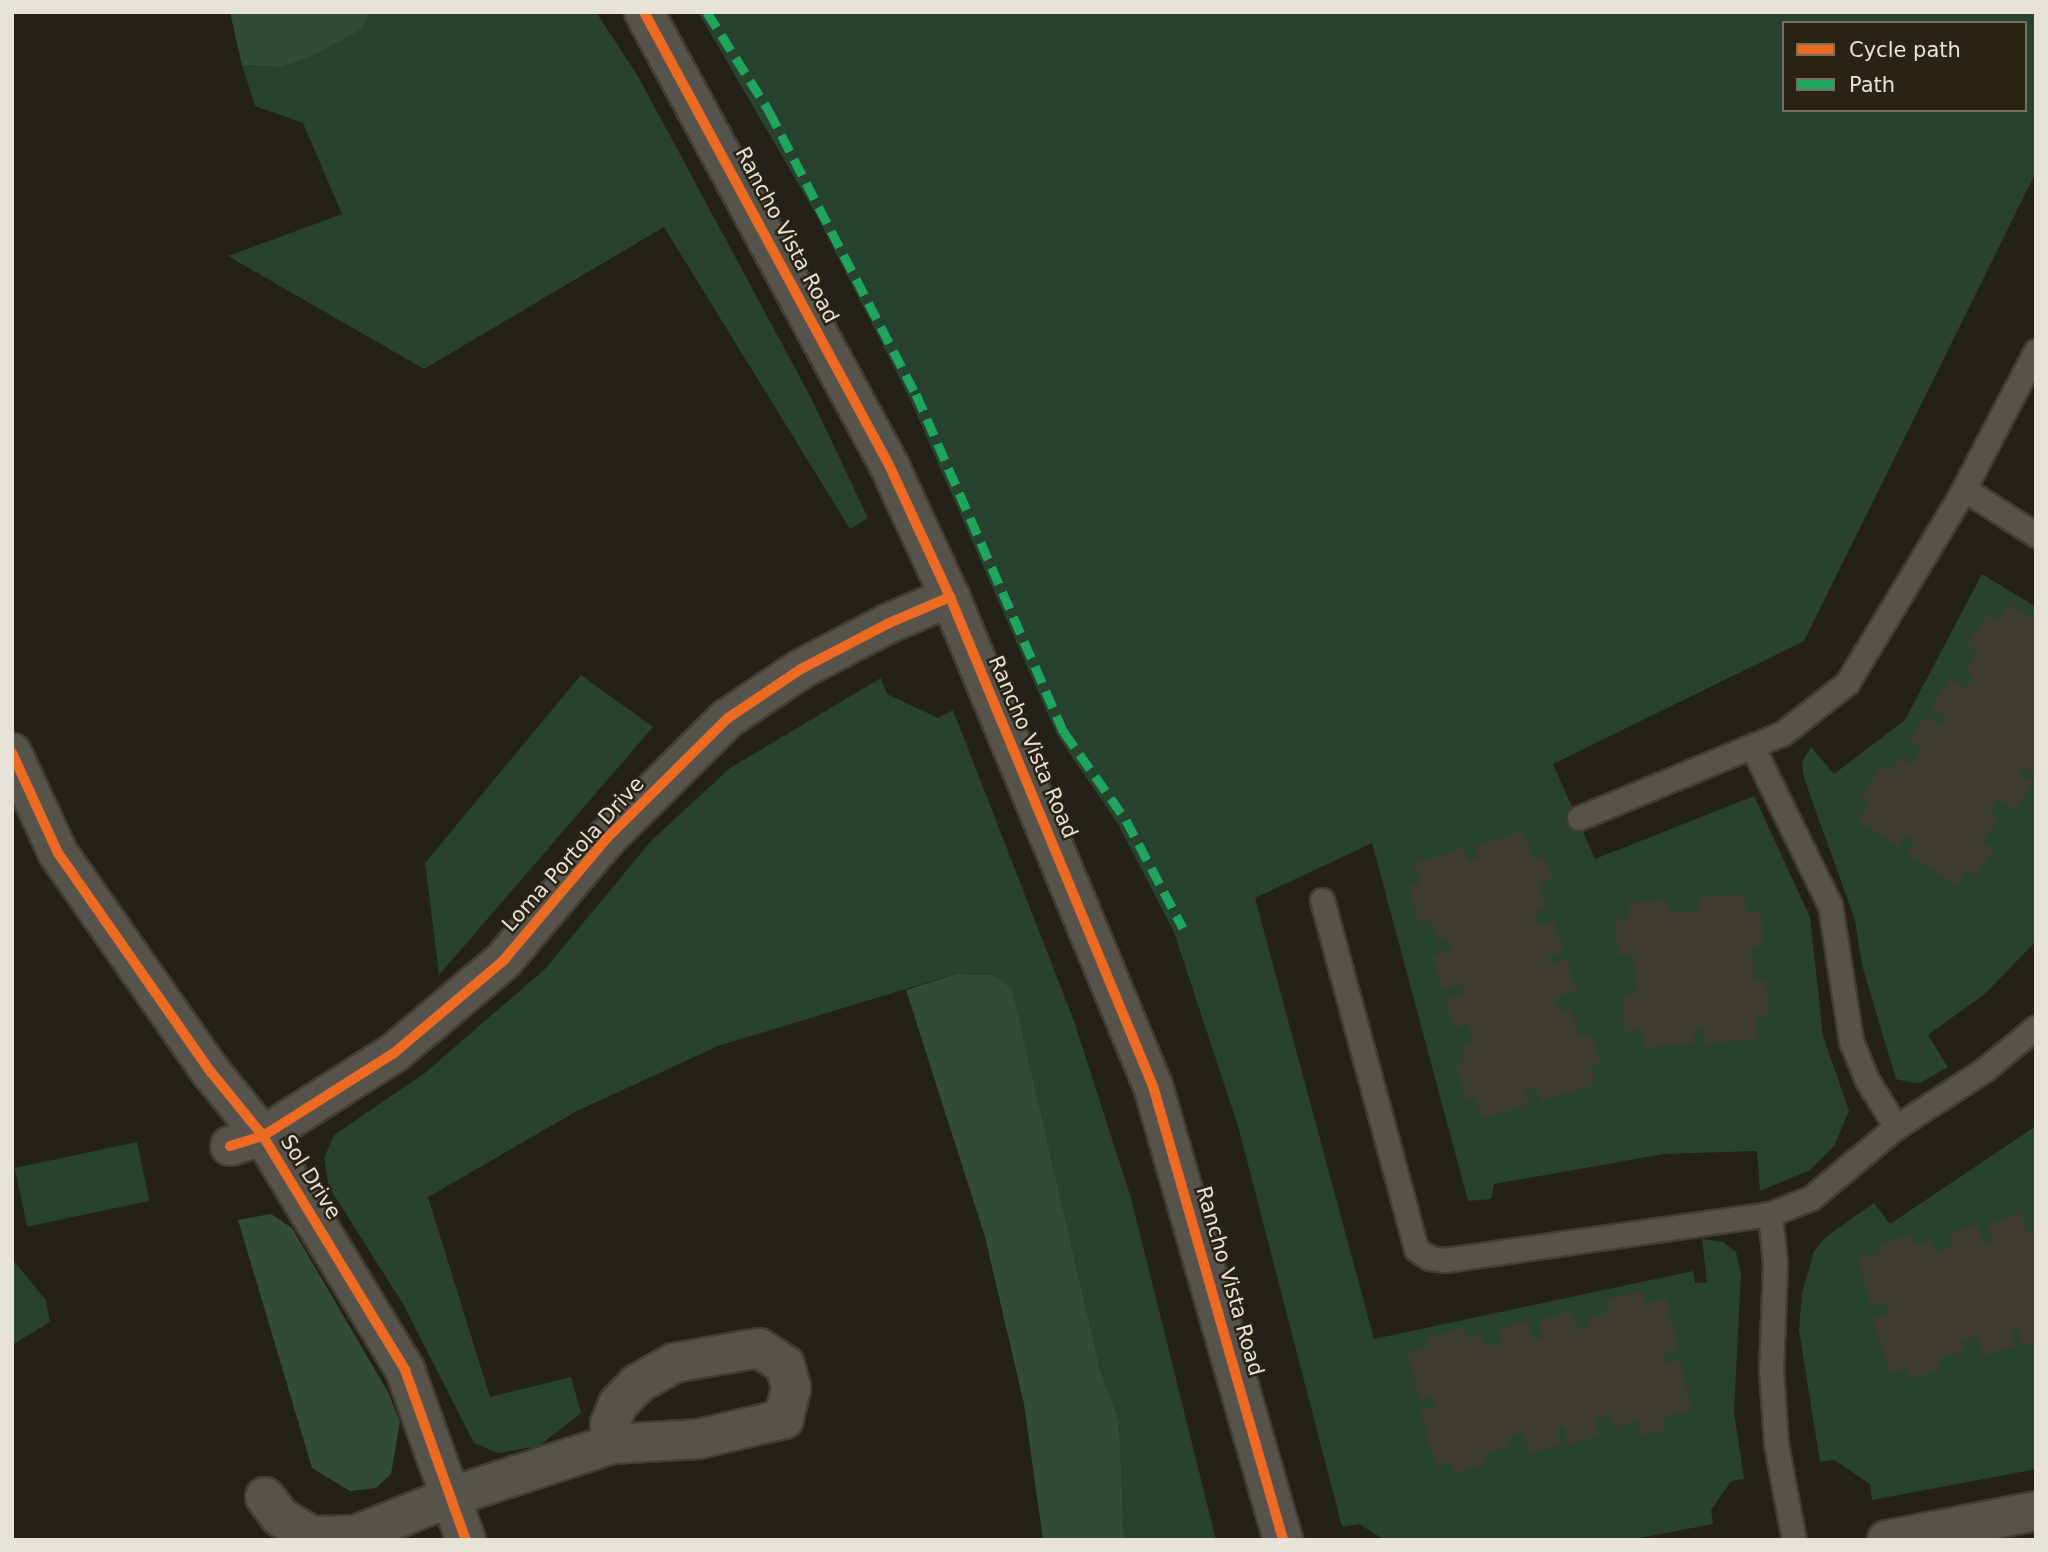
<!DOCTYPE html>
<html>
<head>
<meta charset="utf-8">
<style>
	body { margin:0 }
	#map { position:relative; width:2048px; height:1552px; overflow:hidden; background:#242118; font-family:"DejaVu Sans",sans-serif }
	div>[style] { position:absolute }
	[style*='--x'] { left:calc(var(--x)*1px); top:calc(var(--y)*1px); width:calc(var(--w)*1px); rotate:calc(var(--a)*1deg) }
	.green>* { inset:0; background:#284230; transform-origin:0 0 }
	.forest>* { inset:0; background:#324c3a }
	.building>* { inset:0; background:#3e3b31 }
	.roads { filter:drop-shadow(2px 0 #413d36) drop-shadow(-2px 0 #413d36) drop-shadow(0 2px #413d36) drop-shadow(0 -2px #413d36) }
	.lane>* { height:23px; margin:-11.5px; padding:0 11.5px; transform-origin:11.5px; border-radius:11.5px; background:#56534d }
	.street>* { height:38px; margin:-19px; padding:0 19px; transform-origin:19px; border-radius:19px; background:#56534d }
	.secondary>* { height:38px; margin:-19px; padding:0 19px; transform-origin:19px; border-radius:19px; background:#56534d }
	.quiet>* { height:9px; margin-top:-4.5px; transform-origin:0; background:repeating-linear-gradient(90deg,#20a55d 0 18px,transparent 0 27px) }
	.cycleway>* { height:10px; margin:-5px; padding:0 5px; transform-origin:5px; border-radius:5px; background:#ed6a23 }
	span { translate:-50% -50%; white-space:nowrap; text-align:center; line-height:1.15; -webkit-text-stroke:5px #2a2312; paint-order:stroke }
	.street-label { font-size:21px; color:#e7e3d8 }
	.frame { position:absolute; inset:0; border:14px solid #e7e3d8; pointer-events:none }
	.legend { position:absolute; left:1782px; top:21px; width:245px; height:91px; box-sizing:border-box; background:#2a2312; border:2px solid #767061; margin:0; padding:9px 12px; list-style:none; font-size:21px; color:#e7e3d8 }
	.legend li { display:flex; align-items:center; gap:14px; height:35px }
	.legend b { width:35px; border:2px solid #767061 }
</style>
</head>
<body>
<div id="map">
	<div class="green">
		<i style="clip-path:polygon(370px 12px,596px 12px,639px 78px,811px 398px,868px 518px,850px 529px,664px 227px,424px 369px,228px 256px,342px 214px,303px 123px,255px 106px,242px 65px,279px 67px,362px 29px)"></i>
		<i style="clip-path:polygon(evenodd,698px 12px,2036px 12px,2036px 172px,1804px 641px,1553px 764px,1595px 859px,1754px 796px,1810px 917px,1823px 1036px,1849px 1111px,1834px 1146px,1810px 1170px,1760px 1191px,1757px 1151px,1664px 1154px,1494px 1184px,1491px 1199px,1468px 1201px,1372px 843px,1255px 898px,1374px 1339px,1693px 1271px,1695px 1283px,1707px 1282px,1702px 1239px,1723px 1242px,1736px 1252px,1741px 1275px,1734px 1411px,1744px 1479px,1731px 1481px,1711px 1510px,1713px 1524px,1629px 1540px,1385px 1540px,1359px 1524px,1342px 1527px,1238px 1126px,1174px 932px,1118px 824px,1057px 735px,909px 397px,818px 218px,698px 12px,1784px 23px,2025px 23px,2025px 110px,1784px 110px,1784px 23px)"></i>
		<i style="clip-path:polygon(1982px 574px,2036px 607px,2036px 941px,1986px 993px,1928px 1035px,1948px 1067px,1920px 1083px,1908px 1082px,1896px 1079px,1862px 965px,1855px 920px,1804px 778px,1802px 762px,1811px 747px,1834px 774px,1905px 720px)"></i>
		<i style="clip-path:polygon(581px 675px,653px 727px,439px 975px,425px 863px)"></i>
		<i style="clip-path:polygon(881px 678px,887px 694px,938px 718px,953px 710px,1074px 1021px,1131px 1198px,1216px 1540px,1124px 1540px,1119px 1421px,1100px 1369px,1012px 990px,993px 975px,955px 974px,718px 1046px,577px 1111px,428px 1197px,490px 1397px,571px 1377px,581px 1413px,539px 1446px,498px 1453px,474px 1443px,403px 1304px,329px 1187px,324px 1158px,334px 1135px,425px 1073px,545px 969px,651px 841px,730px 768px)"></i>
		<i style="clip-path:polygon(2036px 1126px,2036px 1469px,1872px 1500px,1870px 1484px,1834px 1460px,1820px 1462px,1799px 1330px,1802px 1293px,1814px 1251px,1827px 1236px,1874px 1203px,1890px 1224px)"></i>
		<i style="left:137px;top:1142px;width:60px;height:125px;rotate:78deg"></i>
		<i style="clip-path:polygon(12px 1259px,46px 1300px,50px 1322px,12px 1345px)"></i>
	</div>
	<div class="forest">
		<i style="clip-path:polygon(230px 12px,370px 12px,362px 29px,312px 56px,279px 67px,242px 65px)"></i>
		<i style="clip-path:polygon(956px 974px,993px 975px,1012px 989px,1100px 1369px,1119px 1421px,1124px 1540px,1043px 1540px,1024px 1404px,985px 1237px,906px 990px)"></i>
		<i style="clip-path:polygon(271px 1214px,292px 1228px,388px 1392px,400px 1422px,391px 1474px,376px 1488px,350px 1491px,312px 1468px,238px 1220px)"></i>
	</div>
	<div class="building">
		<i style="clip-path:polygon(2009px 604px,2036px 621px,2036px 775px,2023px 767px,2019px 774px,2033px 783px,2015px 811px,1998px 799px,1989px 813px,1998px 819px,1983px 842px,1993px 849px,1976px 876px,1967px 870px,1957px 886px,1907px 854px,1915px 841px,1907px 836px,1899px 848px,1858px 821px,1870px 802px,1862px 797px,1882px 765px,1891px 771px,1900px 757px,1911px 764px,1921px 749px,1909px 741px,1925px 715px,1942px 726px,1947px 718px,1931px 708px,1950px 678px,1966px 688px,1974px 677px,1965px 672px,1977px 653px,1967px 646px,1987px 614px,1998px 621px)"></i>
		<i style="clip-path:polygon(1523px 831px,1533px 860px,1544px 856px,1552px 880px,1538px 884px,1546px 908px,1534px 912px,1539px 926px,1555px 921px,1564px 952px,1548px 957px,1550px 964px,1566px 959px,1577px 991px,1556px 997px,1561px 1012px,1571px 1009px,1580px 1037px,1591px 1033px,1601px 1063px,1591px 1067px,1596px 1084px,1540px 1102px,1536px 1088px,1525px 1091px,1530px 1104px,1483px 1119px,1476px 1098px,1467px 1100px,1456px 1065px,1466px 1061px,1461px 1046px,1473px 1042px,1468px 1024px,1454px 1028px,1445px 1000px,1464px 994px,1461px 984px,1443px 990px,1433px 956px,1451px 950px,1447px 938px,1438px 941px,1431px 920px,1419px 923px,1408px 887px,1420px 884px,1414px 864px,1463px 848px,1468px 862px,1479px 858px,1474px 846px)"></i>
		<i style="clip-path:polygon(1745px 894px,1747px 913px,1761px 912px,1764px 945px,1752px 947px,1754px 980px,1766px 979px,1768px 1016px,1757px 1017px,1759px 1039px,1704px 1044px,1702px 1027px,1694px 1028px,1695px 1044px,1643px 1048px,1641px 1030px,1625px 1032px,1623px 995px,1637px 993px,1634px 955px,1618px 956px,1615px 919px,1630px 918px,1628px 903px,1668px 899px,1670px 913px,1699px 911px,1699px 898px)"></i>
		<i style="clip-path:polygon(2022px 1213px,2027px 1232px,2036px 1229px,2036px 1342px,2022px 1346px,2018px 1329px,2010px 1331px,2015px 1347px,1983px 1356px,1977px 1336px,1962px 1341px,1965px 1351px,1938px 1359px,1941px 1370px,1910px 1379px,1907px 1369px,1890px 1374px,1873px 1318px,1888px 1313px,1885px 1303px,1872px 1307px,1858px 1259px,1880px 1253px,1877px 1244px,1913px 1234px,1916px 1244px,1932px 1240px,1936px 1252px,1953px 1247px,1949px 1233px,1978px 1225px,1984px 1244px,1993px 1241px,1988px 1223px)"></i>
		<i style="clip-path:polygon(1643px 1291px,1646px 1303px,1666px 1298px,1678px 1349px,1664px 1352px,1667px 1364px,1680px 1360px,1692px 1410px,1662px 1417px,1665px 1430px,1641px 1435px,1638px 1421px,1613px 1427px,1611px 1416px,1595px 1420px,1600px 1436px,1568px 1444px,1564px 1427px,1557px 1429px,1561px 1445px,1529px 1454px,1524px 1433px,1508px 1437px,1511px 1447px,1484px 1454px,1486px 1465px,1455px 1473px,1452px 1463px,1435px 1467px,1421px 1410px,1435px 1406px,1432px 1396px,1419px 1400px,1408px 1352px,1429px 1346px,1427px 1337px,1464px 1327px,1466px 1338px,1482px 1334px,1485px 1347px,1503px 1342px,1499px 1329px,1528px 1321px,1533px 1340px,1543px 1338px,1539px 1320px,1573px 1311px,1578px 1330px,1590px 1327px,1588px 1317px,1610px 1312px,1606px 1299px)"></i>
	</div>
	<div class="roads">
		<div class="lane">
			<i style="--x:1964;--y:489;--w:85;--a:32.6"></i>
			<i style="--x:1753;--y:748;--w:175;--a:63.9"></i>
			<i style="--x:1830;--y:905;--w:138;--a:81.2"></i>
			<i style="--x:1851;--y:1041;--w:42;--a:67.7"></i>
			<i style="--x:1867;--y:1080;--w:55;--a:58.3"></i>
			<i style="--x:1579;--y:818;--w:221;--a:-22.6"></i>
			<i style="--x:1783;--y:733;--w:81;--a:-38"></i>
			<i style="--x:1847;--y:683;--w:216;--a:-58.8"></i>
			<i style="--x:1959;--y:498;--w:166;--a:-62.4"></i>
			<i style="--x:1322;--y:900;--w:361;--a:74.9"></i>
			<i style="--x:1416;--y:1249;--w:16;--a:35"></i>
			<i style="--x:1429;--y:1258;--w:16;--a:7"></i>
			<i style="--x:1445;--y:1260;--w:328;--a:-8.1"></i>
			<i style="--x:1770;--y:1214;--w:44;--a:-21.3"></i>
			<i style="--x:1811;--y:1198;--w:111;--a:-39.9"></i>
			<i style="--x:1896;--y:1127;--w:105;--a:-32.9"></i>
			<i style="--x:1984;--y:1070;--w:67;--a:-39.6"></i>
			<i style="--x:1770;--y:1214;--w:49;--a:84.2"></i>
			<i style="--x:1775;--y:1263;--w:107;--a:92.1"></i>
			<i style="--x:1771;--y:1370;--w:74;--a:86.1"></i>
			<i style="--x:1776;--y:1444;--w:98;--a:79.4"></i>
		</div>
		<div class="street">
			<i style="--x:12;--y:753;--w:110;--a:65.3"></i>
			<i style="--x:58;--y:853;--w:267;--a:55.1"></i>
			<i style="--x:211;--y:1072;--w:82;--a:50.9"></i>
			<i style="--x:263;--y:1136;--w:274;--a:58.7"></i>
			<i style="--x:405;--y:1370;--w:181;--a:70.3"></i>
			<i style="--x:230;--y:1146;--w:34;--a:-17"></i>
			<i style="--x:263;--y:1136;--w:155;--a:-32.4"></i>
			<i style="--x:394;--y:1053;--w:143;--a:-40.2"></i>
			<i style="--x:503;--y:961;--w:161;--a:-49.8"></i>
			<i style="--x:607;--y:838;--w:170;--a:-44.8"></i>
			<i style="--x:728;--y:718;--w:88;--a:-33.9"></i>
			<i style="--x:801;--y:669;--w:97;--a:-27.6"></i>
			<i style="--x:887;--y:624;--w:69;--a:-23.2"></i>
			<i style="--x:759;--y:1348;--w:31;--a:33"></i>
			<i style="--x:785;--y:1365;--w:24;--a:75"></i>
			<i style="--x:791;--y:1388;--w:32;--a:103"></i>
			<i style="--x:784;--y:1419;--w:87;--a:166.8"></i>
			<i style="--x:699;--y:1439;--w:87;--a:176.7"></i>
			<i style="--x:612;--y:1444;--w:20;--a:-96"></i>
			<i style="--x:610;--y:1424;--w:22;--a:-68"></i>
			<i style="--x:618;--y:1404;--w:28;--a:-46"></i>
			<i style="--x:637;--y:1384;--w:43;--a:-29.6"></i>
			<i style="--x:674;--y:1363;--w:86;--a:-10"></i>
			<i style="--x:265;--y:1497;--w:25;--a:53"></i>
			<i style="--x:280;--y:1517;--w:37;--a:31"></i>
			<i style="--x:312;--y:1536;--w:44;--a:-1.3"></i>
			<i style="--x:356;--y:1535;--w:105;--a:-21.9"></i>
			<i style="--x:453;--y:1496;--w:167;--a:-18.1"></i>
		</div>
		<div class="secondary">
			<i style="--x:644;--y:12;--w:515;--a:61.59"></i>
			<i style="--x:889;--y:465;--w:145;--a:65.2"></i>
			<i style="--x:950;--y:597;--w:529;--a:67.46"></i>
			<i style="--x:1153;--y:1086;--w:472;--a:74"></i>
			<i style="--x:1887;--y:1540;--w:152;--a:-11"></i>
		</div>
	</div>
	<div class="quiet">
		<i style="--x:707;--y:12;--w:117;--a:57.9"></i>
		<i style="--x:769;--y:111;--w:319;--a:62.6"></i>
		<i style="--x:916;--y:394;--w:369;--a:66.4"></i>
		<i style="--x:1064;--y:732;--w:108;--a:54.8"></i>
		<i style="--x:1126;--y:820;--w:122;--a:62.2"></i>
	</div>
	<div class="cycleway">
		<i style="--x:644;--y:12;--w:515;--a:61.59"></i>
		<i style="--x:889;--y:465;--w:145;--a:65.2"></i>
		<i style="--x:950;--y:597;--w:529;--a:67.46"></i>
		<i style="--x:1153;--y:1086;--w:472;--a:74"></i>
		<i style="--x:12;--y:753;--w:110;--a:65.3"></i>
		<i style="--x:58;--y:853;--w:267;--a:55.1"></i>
		<i style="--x:211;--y:1072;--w:82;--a:50.9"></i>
		<i style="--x:263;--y:1136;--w:274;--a:58.7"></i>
		<i style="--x:405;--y:1370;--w:181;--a:70.3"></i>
		<i style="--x:230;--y:1146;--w:34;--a:-17"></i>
		<i style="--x:263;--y:1136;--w:155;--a:-32.4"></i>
		<i style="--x:394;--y:1053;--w:143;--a:-40.2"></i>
		<i style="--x:503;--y:961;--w:161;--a:-49.8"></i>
		<i style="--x:607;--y:838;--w:170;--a:-44.8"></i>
		<i style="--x:728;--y:718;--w:88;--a:-33.9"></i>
		<i style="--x:801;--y:669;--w:97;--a:-27.6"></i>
		<i style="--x:887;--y:624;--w:69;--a:-23.2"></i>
	</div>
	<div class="street-label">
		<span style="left:787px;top:235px;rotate:62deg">Rancho Vista Road</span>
		<span style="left:1033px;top:747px;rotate:67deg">Rancho Vista Road</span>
		<span style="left:573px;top:854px;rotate:-48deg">Loma Portola Drive</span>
		<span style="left:311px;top:1177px;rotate:58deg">Sol Drive</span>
		<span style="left:1230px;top:1281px;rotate:74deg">Rancho Vista Road</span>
	</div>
	<div class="frame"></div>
	<ul class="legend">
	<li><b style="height:9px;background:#ed6a23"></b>Cycle path</li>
	<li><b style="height:9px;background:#20a55d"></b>Path</li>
	</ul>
</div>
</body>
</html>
